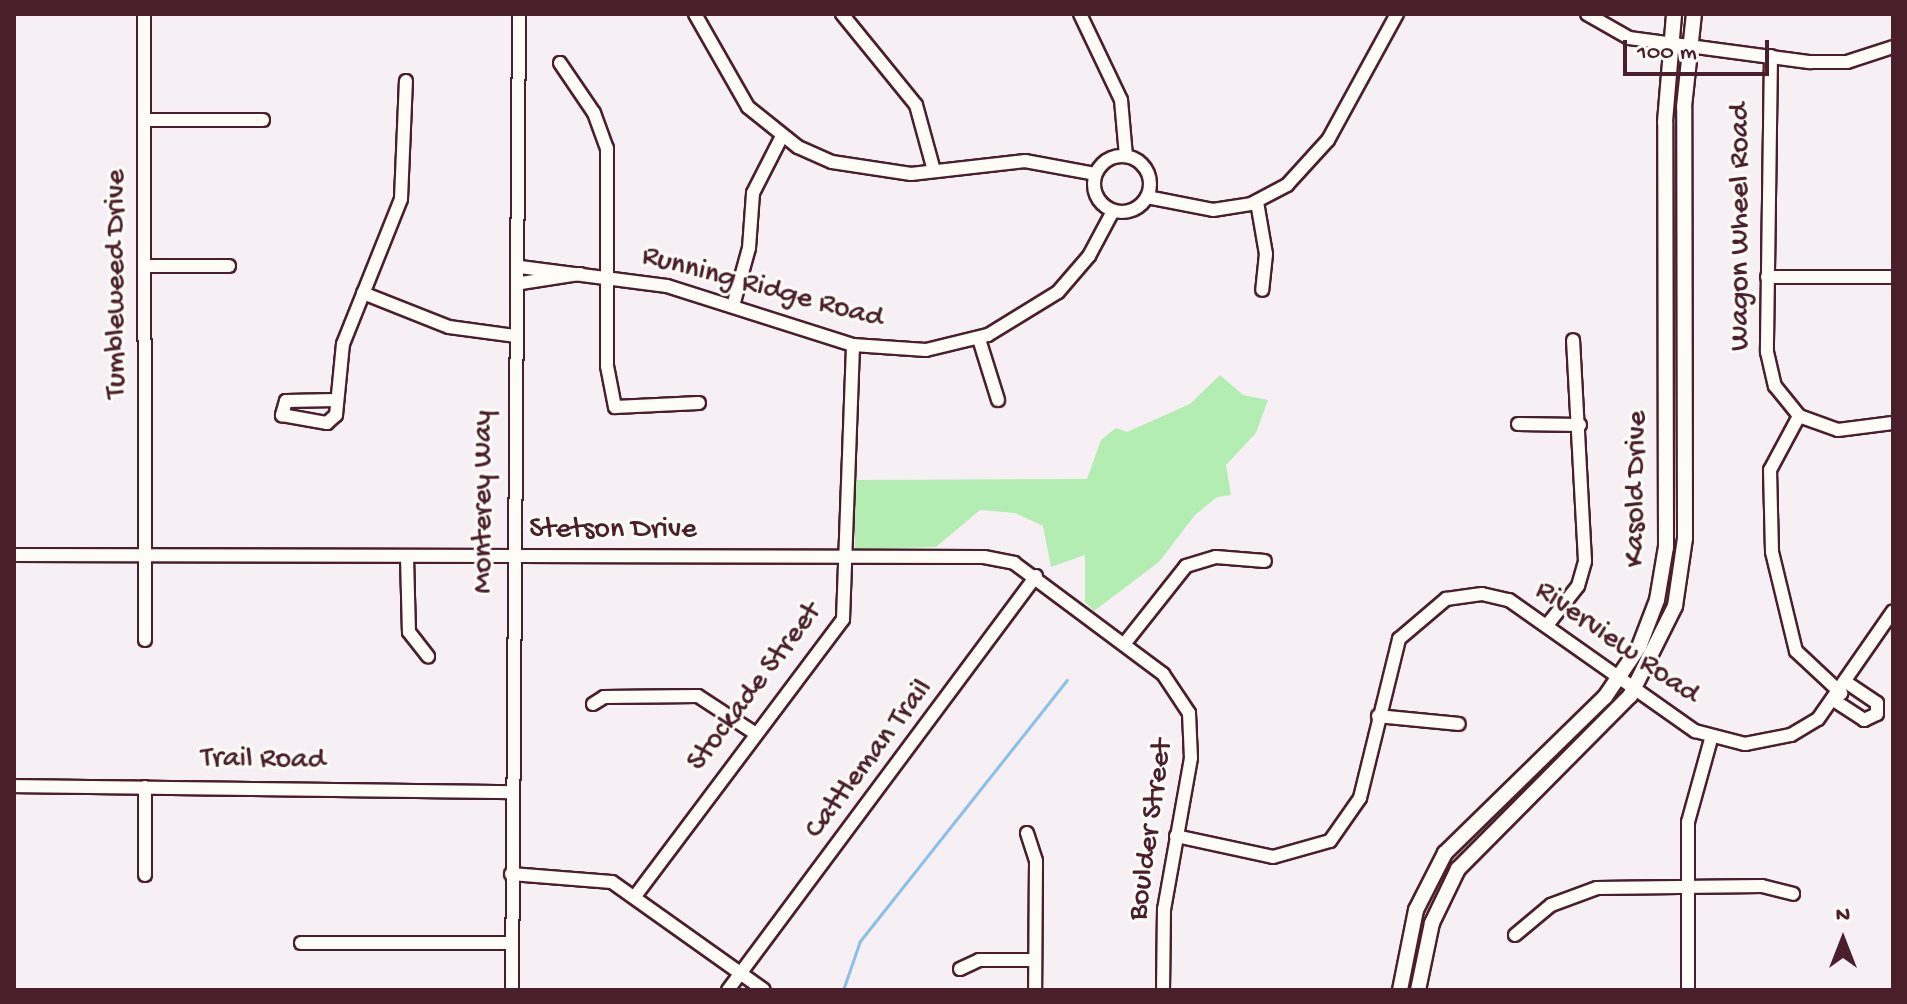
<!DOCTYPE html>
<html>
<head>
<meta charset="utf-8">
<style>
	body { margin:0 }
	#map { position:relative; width:1907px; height:1004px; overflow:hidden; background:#f6f0f5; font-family:"Gochi Hand",sans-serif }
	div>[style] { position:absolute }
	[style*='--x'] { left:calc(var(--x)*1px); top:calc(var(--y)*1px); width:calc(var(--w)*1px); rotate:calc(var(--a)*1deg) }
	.green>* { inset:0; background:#b3edb1 }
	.stream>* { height:3px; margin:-1.5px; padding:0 1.5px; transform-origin:1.5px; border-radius:1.5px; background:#8bbfe8 }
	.roads { filter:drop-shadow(2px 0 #4a1f2b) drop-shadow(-2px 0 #4a1f2b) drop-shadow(0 2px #4a1f2b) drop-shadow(0 -2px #4a1f2b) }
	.minor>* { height:12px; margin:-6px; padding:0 6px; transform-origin:6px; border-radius:6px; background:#fdfcf7 }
	.minor>.ring { margin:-6px; padding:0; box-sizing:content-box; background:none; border:12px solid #fdfcf7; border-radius:50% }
	.major>* { height:14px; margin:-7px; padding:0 7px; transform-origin:7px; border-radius:7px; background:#fdfcf7 }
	span { translate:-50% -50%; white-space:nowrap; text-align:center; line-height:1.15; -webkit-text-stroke:6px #fdfcf7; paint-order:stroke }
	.street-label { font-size:30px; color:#4a1f2b }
	.frame { position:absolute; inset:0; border:16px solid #4a1f2b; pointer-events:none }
	.north { position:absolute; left:1803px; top:900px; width:80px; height:80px; -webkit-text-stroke:6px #fdfcf7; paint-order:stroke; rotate:0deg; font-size:22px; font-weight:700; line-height:32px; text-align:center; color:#4a1f2b }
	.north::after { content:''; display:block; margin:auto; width:28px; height:36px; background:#4a1f2b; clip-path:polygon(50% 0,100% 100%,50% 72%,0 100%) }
	.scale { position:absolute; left:1623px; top:40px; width:146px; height:36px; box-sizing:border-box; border:4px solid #4a1f2b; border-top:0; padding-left:10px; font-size:24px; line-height:28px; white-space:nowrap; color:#4a1f2b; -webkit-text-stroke:6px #fdfcf7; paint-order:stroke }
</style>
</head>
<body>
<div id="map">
	<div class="green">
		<i style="clip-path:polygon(1220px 375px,1243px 395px,1268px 400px,1256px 433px,1226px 465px,1231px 495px,1217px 497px,1195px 515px,1159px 562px,1094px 611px,1085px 602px,1085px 555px,1051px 567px,1043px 526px,1015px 513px,980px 510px,936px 547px,855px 549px,853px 480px,1087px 479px,1101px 440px,1116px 428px,1127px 432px,1190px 404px)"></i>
	</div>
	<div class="stream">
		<i style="--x:843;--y:990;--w:52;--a:-70.9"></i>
		<i style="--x:860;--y:941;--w:333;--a:-51.6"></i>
	</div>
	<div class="roads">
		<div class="minor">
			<i style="--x:144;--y:14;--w:626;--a:89.91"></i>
			<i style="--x:695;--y:14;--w:107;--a:60.3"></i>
			<i style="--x:748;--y:107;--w:64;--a:38.7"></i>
			<i style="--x:798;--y:147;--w:37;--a:24"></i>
			<i style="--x:832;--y:162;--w:80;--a:8.6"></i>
			<i style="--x:911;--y:174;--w:115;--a:-6.5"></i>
			<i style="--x:1025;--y:161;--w:71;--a:10.5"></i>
			<i style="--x:842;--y:14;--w:117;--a:50.9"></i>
			<i style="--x:916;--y:105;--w:68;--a:74.7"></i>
			<i style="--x:1080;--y:14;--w:95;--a:64.5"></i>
			<i style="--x:1121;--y:100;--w:56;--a:84.9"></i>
			<i style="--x:1587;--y:14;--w:48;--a:29.7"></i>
			<i style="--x:1629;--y:38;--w:183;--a:7.6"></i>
			<i style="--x:1810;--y:62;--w:37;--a:0"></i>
			<i style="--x:1847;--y:62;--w:48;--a:-18.1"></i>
			<i style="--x:1771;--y:56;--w:296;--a:90.8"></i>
			<i style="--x:1767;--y:352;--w:35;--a:77"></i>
			<i style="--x:1775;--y:386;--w:38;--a:51"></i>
			<i style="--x:1799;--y:416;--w:61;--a:118.2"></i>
			<i style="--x:1770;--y:470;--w:82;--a:88.6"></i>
			<i style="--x:1772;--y:552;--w:102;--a:76.4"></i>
			<i style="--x:1796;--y:651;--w:62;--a:43"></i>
			<i style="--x:560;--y:63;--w:60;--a:55.8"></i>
			<i style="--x:594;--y:113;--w:37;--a:70"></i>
			<i style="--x:607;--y:148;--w:218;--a:90"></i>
			<i style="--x:607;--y:366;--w:42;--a:79"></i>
			<i style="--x:615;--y:407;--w:84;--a:-2.7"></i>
			<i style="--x:144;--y:120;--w:119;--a:0"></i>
			<i class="ring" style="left:1094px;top:156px;width:44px;height:44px"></i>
			<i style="--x:1147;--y:197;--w:67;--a:11.1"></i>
			<i style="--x:1213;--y:210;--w:38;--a:-9"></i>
			<i style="--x:1251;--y:204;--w:41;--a:-27.8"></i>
			<i style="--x:1287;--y:185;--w:61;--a:-47.7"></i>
			<i style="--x:1328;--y:140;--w:144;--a:-61.3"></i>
			<i style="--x:1257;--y:202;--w:53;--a:80.2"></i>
			<i style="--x:1266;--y:254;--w:36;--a:96"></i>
			<i style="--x:144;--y:266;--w:85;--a:0"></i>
			<i style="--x:520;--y:267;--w:148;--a:7.4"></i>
			<i style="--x:667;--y:286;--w:195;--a:17.6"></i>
			<i style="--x:853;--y:345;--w:73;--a:3.9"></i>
			<i style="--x:926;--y:350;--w:64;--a:-13.6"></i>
			<i style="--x:988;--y:335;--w:82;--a:-31.6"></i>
			<i style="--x:1058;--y:292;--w:48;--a:-49.3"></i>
			<i style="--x:1089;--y:256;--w:51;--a:-61.9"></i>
			<i style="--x:1767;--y:277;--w:126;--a:0"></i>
			<i style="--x:521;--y:283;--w:60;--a:-8.7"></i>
			<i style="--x:363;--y:293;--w:92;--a:21.6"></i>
			<i style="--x:449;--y:327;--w:68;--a:7.7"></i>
			<i style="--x:733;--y:306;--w:60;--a:-74.6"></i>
			<i style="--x:749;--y:248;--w:55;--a:-85.8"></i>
			<i style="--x:753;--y:193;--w:64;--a:-63"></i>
			<i style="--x:979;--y:339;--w:64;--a:72.7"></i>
			<i style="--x:336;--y:400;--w:50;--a:178.9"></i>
			<i style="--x:286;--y:401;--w:15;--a:106"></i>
			<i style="--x:282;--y:415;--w:46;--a:10.1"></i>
			<i style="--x:327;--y:423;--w:12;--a:-42"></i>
			<i style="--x:336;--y:415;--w:71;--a:-84.4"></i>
			<i style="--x:343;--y:344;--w:156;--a:-68.2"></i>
			<i style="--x:401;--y:199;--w:118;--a:-87.6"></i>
			<i style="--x:1799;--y:416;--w:41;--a:19.7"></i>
			<i style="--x:1838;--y:430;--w:55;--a:-7.3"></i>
			<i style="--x:1518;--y:424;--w:62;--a:0.9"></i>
			<i style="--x:14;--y:555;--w:970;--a:0.12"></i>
			<i style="--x:984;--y:557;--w:31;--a:11"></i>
			<i style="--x:1014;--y:563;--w:186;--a:36.7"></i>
			<i style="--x:1163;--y:674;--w:47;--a:56.3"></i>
			<i style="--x:1189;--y:713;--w:45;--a:87.5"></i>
			<i style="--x:1191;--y:758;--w:153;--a:100.1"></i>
			<i style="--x:1164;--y:909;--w:81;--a:90.7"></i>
			<i style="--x:407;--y:557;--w:75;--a:88.5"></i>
			<i style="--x:409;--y:632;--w:31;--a:52"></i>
			<i style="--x:1548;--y:624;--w:48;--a:-51.7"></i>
			<i style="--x:1578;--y:586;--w:26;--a:-74"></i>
			<i style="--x:1585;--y:561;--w:221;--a:-93.1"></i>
			<i style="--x:1125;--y:643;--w:98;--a:-51.6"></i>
			<i style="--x:1186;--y:566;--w:31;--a:-17"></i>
			<i style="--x:1216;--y:557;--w:49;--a:4.7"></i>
			<i style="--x:1835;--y:701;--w:35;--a:33"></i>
			<i style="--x:1864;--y:720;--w:14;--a:-25"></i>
			<i style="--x:1877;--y:714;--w:11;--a:-90"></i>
			<i style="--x:1877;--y:703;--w:36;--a:-146"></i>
			<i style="--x:593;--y:704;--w:13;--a:-32"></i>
			<i style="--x:604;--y:697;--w:94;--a:-0.6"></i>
			<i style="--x:698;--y:696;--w:69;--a:33.2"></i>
			<i style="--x:1378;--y:716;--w:81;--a:5.6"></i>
			<i style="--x:14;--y:786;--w:497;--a:0.7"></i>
			<i style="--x:1027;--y:833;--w:29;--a:72"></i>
			<i style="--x:1036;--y:861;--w:129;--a:90.4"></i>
			<i style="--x:1176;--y:836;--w:99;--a:12.2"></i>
			<i style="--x:1273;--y:857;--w:59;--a:-15.7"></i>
			<i style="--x:1330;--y:841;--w:52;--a:-55.1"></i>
			<i style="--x:1360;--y:798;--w:164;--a:-76.2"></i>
			<i style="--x:1399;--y:639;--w:62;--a:-40.4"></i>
			<i style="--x:1446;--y:599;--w:36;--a:-8"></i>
			<i style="--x:1482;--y:594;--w:28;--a:13"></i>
			<i style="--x:1509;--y:600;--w:228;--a:35.2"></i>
			<i style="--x:1695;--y:731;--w:52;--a:14.6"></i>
			<i style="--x:1745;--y:744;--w:47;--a:-11.1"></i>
			<i style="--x:1791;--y:735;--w:31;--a:-31"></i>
			<i style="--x:1818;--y:719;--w:131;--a:-55.2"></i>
			<i style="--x:511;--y:874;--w:101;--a:4.5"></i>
			<i style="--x:612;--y:882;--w:186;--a:35.4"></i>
			<i style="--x:145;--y:875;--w:88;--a:-90"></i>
			<i style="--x:636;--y:895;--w:345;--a:-53.1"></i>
			<i style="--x:843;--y:619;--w:274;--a:-87.9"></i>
			<i style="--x:1515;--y:935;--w:47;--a:-39.8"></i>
			<i style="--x:1551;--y:905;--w:49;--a:-20.3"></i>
			<i style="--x:1597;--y:888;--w:165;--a:-0.7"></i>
			<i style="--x:1762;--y:886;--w:32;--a:14"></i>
			<i style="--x:301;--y:943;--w:210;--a:0"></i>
			<i style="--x:960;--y:969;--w:21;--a:-25"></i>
			<i style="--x:979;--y:960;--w:56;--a:0"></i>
			<i style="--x:512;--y:990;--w:976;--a:-89.59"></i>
			<i style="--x:728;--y:990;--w:516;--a:-53.35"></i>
			<i style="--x:1688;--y:990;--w:168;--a:-90"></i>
			<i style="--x:1688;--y:822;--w:86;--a:-74.5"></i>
		</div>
		<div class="major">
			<i style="--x:1400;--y:990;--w:82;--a:-78.7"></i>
			<i style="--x:1416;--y:910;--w:64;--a:-63"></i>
			<i style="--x:1445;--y:853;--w:223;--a:-44.3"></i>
			<i style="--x:1605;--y:697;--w:60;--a:-55.8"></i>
			<i style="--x:1639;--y:647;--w:50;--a:-69"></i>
			<i style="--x:1657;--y:600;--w:54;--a:-80.4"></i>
			<i style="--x:1666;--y:547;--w:425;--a:-90.1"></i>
			<i style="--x:1665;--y:122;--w:108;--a:-85.2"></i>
			<i style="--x:1418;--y:990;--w:68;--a:-78.2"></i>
			<i style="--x:1432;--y:923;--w:60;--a:-64.3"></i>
			<i style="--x:1458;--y:869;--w:244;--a:-45.2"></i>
			<i style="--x:1630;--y:696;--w:101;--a:-63.4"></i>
			<i style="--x:1675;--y:606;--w:69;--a:-81.6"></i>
			<i style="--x:1685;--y:538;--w:431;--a:-90.1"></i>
			<i style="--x:1684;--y:107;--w:94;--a:-83.9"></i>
		</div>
	</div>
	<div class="street-label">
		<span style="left:1742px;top:227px;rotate:-90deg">Wagon Wheel Road</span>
		<span style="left:118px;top:284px;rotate:-90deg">Tumbleweed Drive</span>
		<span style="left:762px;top:289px;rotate:15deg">Running Ridge Road</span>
		<span style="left:1638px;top:489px;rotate:-89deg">Kasold Drive</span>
		<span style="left:485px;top:502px;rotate:-90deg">Monterey Way</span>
		<span style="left:613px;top:531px">Stetson Drive</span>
		<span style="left:1616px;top:644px;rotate:35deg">Riverview Road</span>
		<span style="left:756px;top:688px;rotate:-53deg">Stockade Street</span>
		<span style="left:870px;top:760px;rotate:-53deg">Cattleman Trail</span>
		<span style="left:263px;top:761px;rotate:1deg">Trail Road</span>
		<span style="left:1152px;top:830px;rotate:-82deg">Boulder Street</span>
	</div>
	<div class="frame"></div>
	<div class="north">N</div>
	<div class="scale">100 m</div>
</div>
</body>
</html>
